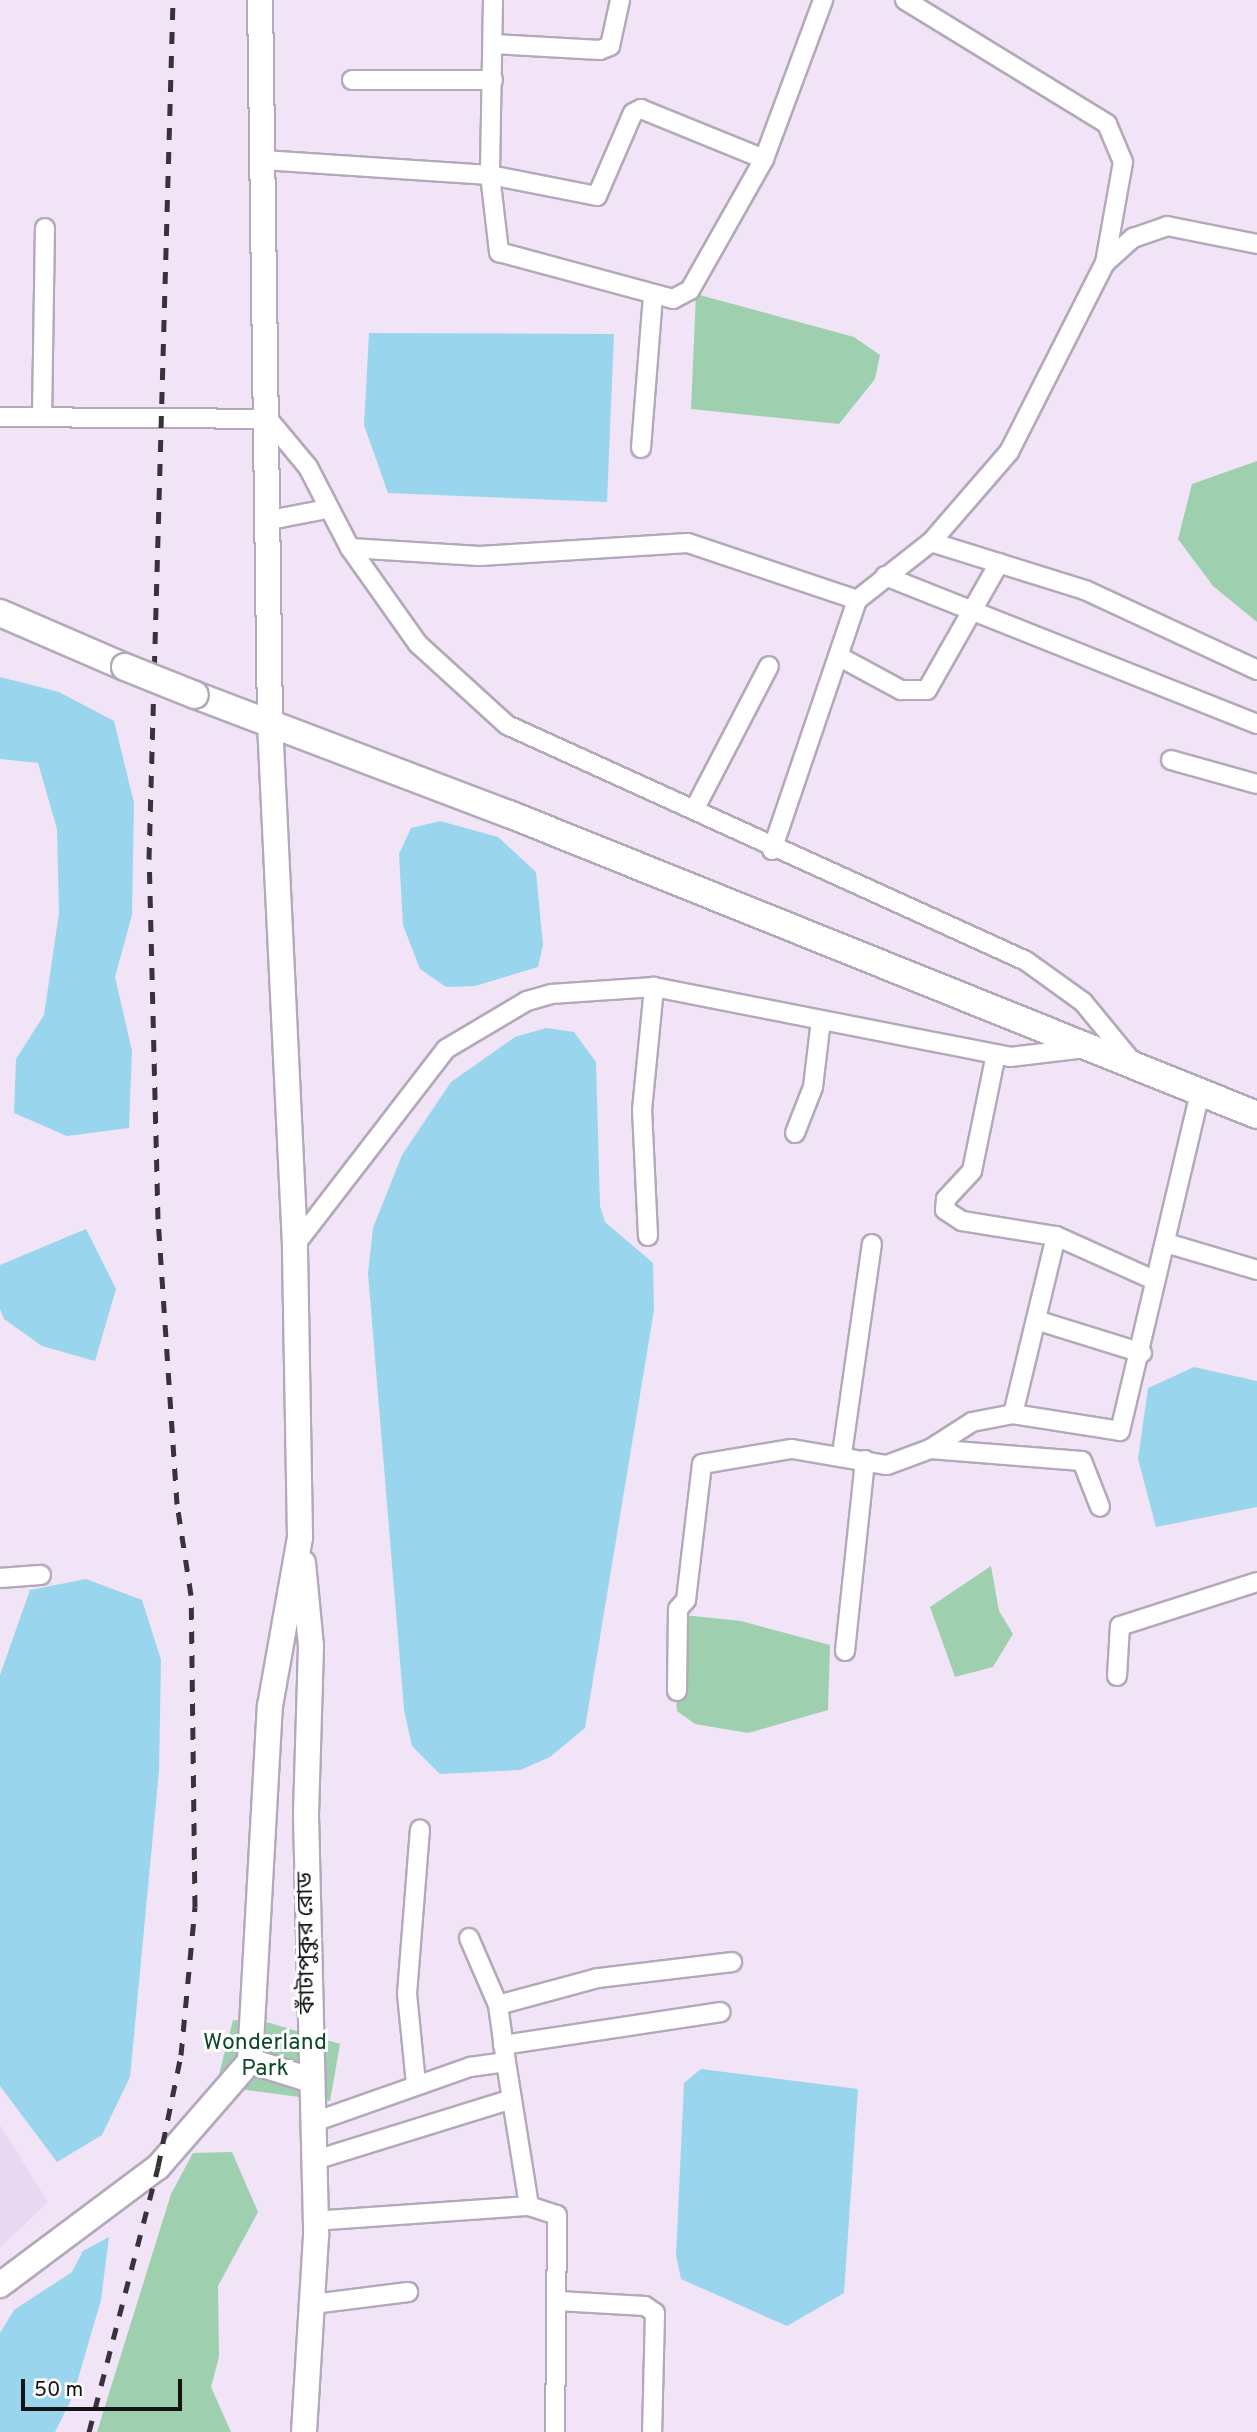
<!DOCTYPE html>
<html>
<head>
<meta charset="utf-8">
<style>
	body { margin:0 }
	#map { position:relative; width:1257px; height:2432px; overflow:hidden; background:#f0e4f6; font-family:Overpass,"Noto Sans Bengali",sans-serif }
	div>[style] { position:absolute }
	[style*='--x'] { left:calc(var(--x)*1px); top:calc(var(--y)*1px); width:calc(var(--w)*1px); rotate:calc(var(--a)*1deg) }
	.built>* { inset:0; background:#e9d8f1 }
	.green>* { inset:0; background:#9ed0af }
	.water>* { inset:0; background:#99d6ee }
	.roads { filter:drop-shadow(2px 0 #b4a9ba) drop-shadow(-2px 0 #b4a9ba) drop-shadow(0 2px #b4a9ba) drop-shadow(0 -2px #b4a9ba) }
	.street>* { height:18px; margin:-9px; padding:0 9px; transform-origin:9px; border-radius:9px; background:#fff }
	.secondary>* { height:24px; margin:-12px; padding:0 12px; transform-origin:12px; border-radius:12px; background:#fff }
	.primary>* { height:26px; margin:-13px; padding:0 13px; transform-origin:13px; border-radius:13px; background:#fff }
	.rail>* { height:5px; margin-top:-2.5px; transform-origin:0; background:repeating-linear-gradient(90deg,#38323a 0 12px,transparent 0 24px) }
	.bridges { filter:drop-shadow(2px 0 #b4a9ba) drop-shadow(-2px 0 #b4a9ba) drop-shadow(0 2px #b4a9ba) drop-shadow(0 -2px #b4a9ba) }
	.primary-bridge>* { height:26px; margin:-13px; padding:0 13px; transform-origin:13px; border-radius:13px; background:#fff }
	span { translate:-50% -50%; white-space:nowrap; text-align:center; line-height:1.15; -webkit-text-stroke:6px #fff; paint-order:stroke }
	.street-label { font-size:23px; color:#161218 }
	.park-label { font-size:23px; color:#0c492a }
	.scale { position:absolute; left:21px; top:2379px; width:161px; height:32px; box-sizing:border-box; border:4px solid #161218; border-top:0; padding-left:9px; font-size:21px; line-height:24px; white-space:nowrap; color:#161218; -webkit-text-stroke:5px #fff; paint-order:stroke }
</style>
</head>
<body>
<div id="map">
	<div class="built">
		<i style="clip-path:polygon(0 2125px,48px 2202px,0 2248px)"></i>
	</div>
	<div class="green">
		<i style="clip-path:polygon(696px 294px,854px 337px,880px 355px,875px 379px,839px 424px,691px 409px)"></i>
		<i style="clip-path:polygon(1257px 461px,1257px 622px,1213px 586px,1178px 539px,1192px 484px)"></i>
		<i style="clip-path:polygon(991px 1566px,999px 1611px,1013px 1634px,993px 1667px,955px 1677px,930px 1607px)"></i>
		<i style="clip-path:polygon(683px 1615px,741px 1621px,830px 1645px,828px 1710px,748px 1733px,695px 1724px,677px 1711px,673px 1643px)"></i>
		<i style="clip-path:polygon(233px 2020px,270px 2023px,340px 2044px,330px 2101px,216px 2086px)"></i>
		<i style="clip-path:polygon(232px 2152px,258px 2212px,218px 2286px,219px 2357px,211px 2387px,231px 2432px,97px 2432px,171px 2194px,193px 2153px)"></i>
	</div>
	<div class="water">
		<i style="clip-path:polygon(369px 333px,614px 334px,607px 502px,388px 493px,364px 425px)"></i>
		<i style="clip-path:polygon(0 677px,59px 692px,114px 721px,134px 803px,132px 915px,115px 977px,132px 1051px,129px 1128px,67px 1136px,14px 1113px,16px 1059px,44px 1015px,59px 913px,57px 829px,38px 763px,0 759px)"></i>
		<i style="clip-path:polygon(440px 821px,498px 837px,536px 872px,543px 945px,538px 967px,475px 986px,446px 987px,420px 969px,403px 925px,399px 854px,411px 828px)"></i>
		<i style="clip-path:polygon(546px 1028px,574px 1032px,596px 1062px,600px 1206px,605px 1222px,653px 1263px,654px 1310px,585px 1728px,550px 1757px,520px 1770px,440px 1774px,412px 1746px,404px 1710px,368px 1273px,373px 1228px,402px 1155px,451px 1082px,515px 1037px)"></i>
		<i style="clip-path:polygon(86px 1229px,116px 1289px,95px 1361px,42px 1346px,4px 1319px,0 1309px,0 1265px)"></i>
		<i style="clip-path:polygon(1194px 1367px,1257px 1381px,1257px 1507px,1156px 1527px,1138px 1459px,1148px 1388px)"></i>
		<i style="clip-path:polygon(86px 1579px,142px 1600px,161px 1660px,159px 1771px,130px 2077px,102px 2135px,57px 2162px,0 2086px,0 1675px,30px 1590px)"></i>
		<i style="clip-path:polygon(701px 2069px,858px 2089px,844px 2293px,787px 2326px,681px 2279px,676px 2255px,684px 2083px)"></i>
		<i style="clip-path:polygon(109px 2237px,101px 2300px,73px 2396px,55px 2432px,0 2432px,0 2333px,14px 2310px,72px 2272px,83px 2251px)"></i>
	</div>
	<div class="roads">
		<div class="street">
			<i style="--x:493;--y:0;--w:175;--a:91"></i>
			<i style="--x:490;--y:175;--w:78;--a:83.3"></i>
			<i style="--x:499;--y:252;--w:180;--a:15.1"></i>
			<i style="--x:673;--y:299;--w:19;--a:-28"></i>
			<i style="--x:690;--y:290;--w:150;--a:-60.5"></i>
			<i style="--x:764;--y:159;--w:170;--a:-69.6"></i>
			<i style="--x:905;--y:0;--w:237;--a:31.5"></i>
			<i style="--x:1107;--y:124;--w:41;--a:67.2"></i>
			<i style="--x:1123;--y:162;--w:103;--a:100.1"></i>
			<i style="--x:493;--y:44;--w:107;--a:3.2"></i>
			<i style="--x:600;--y:50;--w:11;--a:-22"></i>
			<i style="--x:610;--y:46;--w:47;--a:-77.7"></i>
			<i style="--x:352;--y:80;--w:141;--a:0"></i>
			<i style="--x:263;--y:160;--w:227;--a:3.8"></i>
			<i style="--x:490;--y:175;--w:109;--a:11.1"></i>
			<i style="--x:597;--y:196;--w:90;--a:-66.6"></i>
			<i style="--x:633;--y:113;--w:9;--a:-27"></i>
			<i style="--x:641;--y:109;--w:133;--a:22.1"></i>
			<i style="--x:0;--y:417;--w:268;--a:0.4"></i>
			<i style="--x:268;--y:419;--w:62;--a:50.2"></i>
			<i style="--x:308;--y:467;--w:91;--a:62.6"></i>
			<i style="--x:350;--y:548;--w:118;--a:54.7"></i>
			<i style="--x:418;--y:644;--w:120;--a:42.3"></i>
			<i style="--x:507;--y:725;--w:570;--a:24.45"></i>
			<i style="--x:1026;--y:961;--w:70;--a:35.7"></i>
			<i style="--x:1083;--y:1002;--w:80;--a:50.6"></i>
			<i style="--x:42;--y:417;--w:189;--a:-89.1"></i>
			<i style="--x:641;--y:448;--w:154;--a:-85.5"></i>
			<i style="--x:270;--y:520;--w:58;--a:-10.9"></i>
			<i style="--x:931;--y:542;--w:161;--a:17.3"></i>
			<i style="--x:1085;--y:590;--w:190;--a:24.9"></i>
			<i style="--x:350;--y:548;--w:130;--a:3.5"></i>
			<i style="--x:480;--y:556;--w:208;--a:-3.6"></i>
			<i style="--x:688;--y:543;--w:178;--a:18.6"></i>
			<i style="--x:885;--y:576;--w:400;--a:21.7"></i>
			<i style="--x:838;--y:656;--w:72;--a:28.4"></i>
			<i style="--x:901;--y:690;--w:26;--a:0"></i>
			<i style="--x:927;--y:690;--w:146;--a:-60.4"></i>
			<i style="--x:1171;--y:760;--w:89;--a:15.6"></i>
			<i style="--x:694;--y:810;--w:162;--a:-62.5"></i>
			<i style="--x:772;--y:850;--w:264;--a:-71.2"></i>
			<i style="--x:857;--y:600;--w:94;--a:-38.1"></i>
			<i style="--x:931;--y:542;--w:119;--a:-49.1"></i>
			<i style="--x:1009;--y:452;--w:212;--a:-63.1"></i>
			<i style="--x:1105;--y:263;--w:38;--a:-42"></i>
			<i style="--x:1133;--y:238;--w:36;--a:-19"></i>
			<i style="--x:1167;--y:226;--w:92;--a:11.3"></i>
			<i style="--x:996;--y:1054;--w:119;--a:101.6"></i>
			<i style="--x:972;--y:1171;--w:38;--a:133"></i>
			<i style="--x:946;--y:1199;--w:11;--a:95"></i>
			<i style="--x:945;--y:1210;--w:20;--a:33"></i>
			<i style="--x:962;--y:1221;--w:95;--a:9.1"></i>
			<i style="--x:1056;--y:1236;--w:107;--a:24.2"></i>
			<i style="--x:795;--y:1133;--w:49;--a:-68.6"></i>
			<i style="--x:813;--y:1087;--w:67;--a:-83.2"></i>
			<i style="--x:648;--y:1236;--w:126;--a:-92.7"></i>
			<i style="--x:642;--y:1110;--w:124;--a:-84.4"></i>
			<i style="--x:1166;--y:1243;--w:95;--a:16.5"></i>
			<i style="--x:295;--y:1245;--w:247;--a:-52.4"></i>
			<i style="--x:446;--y:1049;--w:94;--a:-30.7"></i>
			<i style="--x:527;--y:1001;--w:25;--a:-16"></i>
			<i style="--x:551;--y:994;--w:103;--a:-3.9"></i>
			<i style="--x:654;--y:987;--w:363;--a:11.1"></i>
			<i style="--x:1010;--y:1057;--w:78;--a:-6.7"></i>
			<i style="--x:1036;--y:1320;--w:111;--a:17.3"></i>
			<i style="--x:1013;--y:1414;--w:183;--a:-76.4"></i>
			<i style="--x:930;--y:1449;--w:152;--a:4.5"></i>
			<i style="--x:1082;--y:1461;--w:49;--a:68.6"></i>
			<i style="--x:842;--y:1454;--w:212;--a:-81.9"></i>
			<i style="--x:0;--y:1578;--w:41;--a:-4.2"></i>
			<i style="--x:845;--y:1651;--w:192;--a:-84"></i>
			<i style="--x:1117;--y:1676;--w:50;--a:-86.6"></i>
			<i style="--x:1120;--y:1626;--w:144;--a:-17.8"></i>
			<i style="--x:677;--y:1691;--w:82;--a:-89.3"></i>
			<i style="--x:678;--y:1609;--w:12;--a:-48"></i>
			<i style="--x:686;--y:1600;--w:137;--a:-83.3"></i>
			<i style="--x:702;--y:1464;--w:91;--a:-9.5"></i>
			<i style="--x:792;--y:1449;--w:96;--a:9.6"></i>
			<i style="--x:887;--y:1465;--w:46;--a:-20.4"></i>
			<i style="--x:930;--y:1449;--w:50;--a:-32.7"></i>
			<i style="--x:972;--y:1422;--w:42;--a:-11"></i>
			<i style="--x:1013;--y:1414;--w:108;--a:9"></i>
			<i style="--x:1120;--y:1431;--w:348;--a:-76.7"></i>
			<i style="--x:469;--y:1938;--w:73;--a:66.6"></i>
			<i style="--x:503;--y:2045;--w:220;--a:-8.6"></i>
			<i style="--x:506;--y:2062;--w:146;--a:80.9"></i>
			<i style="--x:416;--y:2084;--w:90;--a:-95.7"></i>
			<i style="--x:407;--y:1994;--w:165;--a:-85.5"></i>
			<i style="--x:311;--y:2123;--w:169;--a:-19.4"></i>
			<i style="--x:470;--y:2067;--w:36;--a:-8"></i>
			<i style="--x:506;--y:2062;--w:58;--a:-98"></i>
			<i style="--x:498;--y:2005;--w:104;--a:-15.1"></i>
			<i style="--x:598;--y:1978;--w:135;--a:-6.8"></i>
			<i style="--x:312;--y:2161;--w:209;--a:-17.2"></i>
			<i style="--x:313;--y:2221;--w:217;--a:-4"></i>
			<i style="--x:529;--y:2206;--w:29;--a:18"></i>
			<i style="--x:557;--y:2215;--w:217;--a:90.5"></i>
			<i style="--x:558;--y:2301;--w:87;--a:3.3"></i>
			<i style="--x:645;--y:2306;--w:12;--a:35"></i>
			<i style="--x:655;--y:2313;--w:119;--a:91.4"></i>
			<i style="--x:313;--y:2304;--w:96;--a:-7.2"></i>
		</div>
		<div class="secondary">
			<i style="--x:303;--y:1563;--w:83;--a:84.5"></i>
			<i style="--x:311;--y:1646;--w:170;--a:91.7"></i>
			<i style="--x:306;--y:1816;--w:420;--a:88.6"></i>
			<i style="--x:316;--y:2236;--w:196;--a:93.5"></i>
			<i style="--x:250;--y:2061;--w:64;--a:17.3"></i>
			<i style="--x:0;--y:2285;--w:197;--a:-36.8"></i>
			<i style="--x:158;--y:2167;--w:140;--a:-49"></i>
			<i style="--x:250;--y:2061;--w:356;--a:-86.8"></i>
			<i style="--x:270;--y:1706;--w:172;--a:-79.9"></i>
			<i style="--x:300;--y:1537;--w:292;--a:-91"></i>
			<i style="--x:295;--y:1245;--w:524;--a:-92.74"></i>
			<i style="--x:270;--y:722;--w:722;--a:-90.79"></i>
		</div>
		<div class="primary">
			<i style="--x:0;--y:613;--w:136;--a:23.4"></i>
			<i style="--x:195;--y:695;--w:336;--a:20.8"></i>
			<i style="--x:509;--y:814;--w:806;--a:21.92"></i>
		</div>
	</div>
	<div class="rail">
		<i style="--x:89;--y:2432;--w:274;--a:-75.4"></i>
		<i style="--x:158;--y:2167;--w:114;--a:-78.4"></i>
		<i style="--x:181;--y:2055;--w:149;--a:-84.6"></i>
		<i style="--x:195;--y:1907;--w:312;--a:-90.7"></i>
		<i style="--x:191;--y:1595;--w:92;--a:-98.7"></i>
		<i style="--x:177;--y:1504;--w:286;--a:-93.8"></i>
		<i style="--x:158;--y:1219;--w:360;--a:-91.4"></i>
		<i style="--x:149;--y:859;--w:859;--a:-88.4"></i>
	</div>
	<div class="bridges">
		<div class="primary-bridge">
			<i style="--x:125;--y:667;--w:75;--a:21.8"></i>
		</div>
	</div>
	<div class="street-label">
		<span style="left:308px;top:1943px;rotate:-91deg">কাঁটাপুকুর রোড</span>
	</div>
	<div class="park-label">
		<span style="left:265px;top:2057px">Wonderland<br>Park</span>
	</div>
	<div class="scale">50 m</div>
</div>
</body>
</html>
